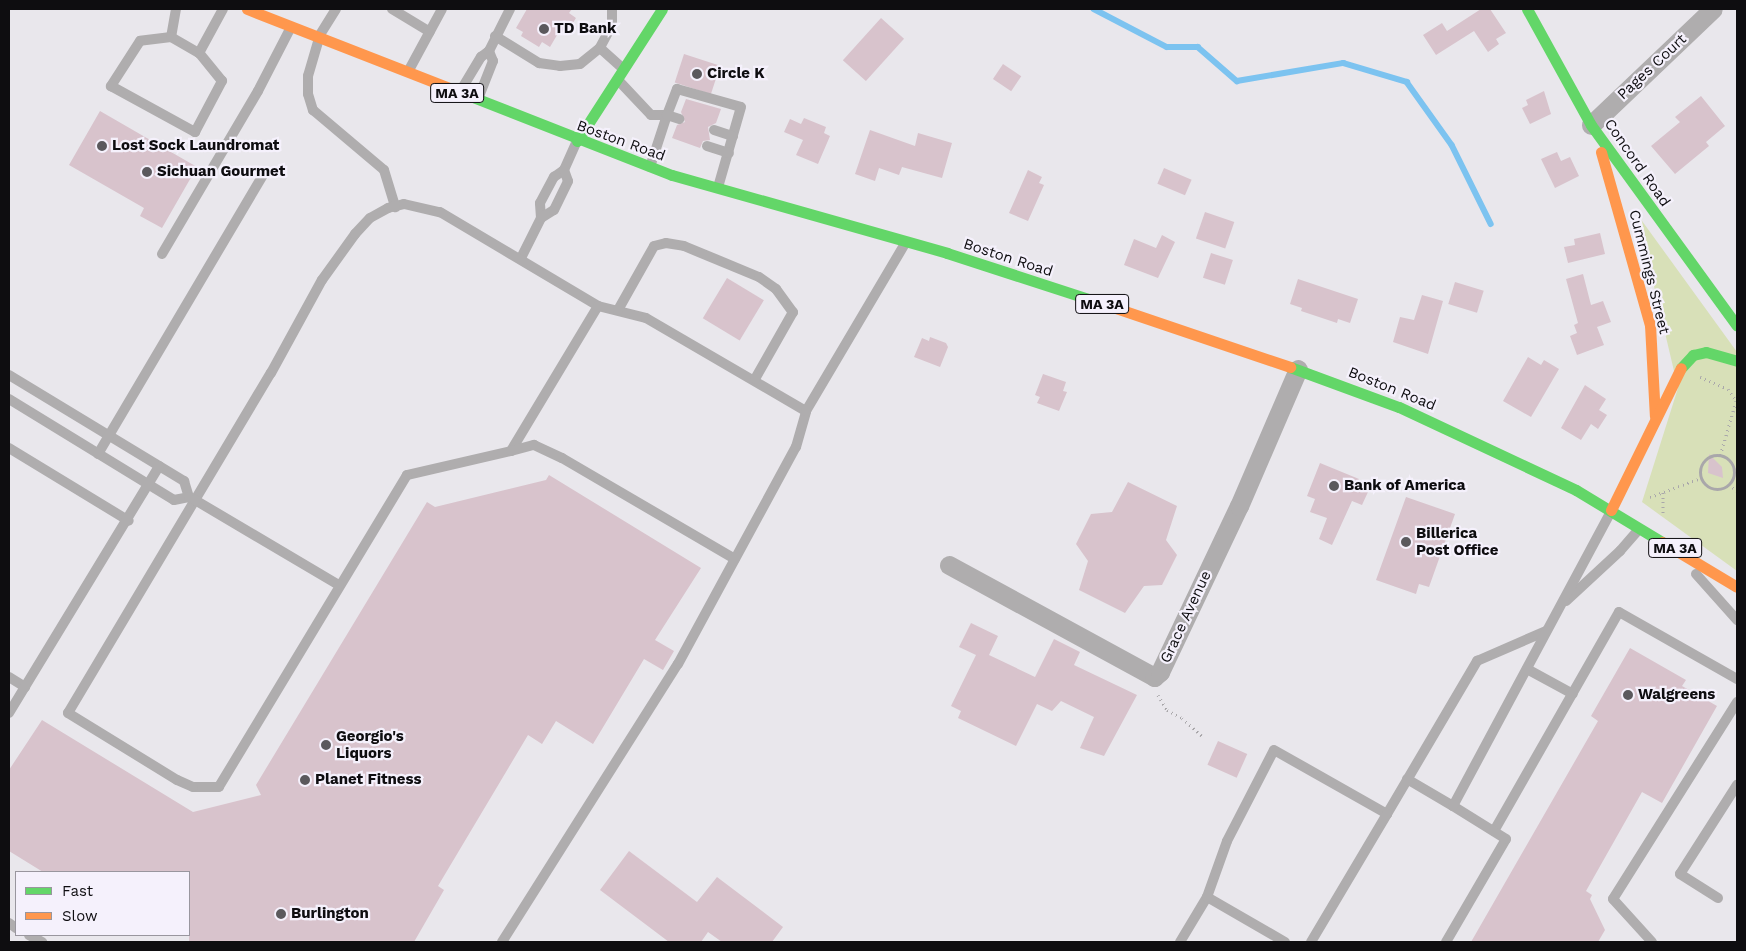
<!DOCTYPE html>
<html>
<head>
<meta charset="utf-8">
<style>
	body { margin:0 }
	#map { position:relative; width:1746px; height:951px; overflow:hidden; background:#e9e7ec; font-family:"Work Sans",sans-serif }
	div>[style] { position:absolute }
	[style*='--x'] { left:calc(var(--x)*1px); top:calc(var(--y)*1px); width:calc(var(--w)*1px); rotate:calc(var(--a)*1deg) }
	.green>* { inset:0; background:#d8e0b8 }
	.stream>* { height:5.5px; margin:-2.75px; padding:0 2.75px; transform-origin:2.75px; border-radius:2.75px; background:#7cc3f0 }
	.building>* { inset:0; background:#d8c3cc; transform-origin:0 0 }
	.path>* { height:3px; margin-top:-1.5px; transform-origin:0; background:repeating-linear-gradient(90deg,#a9a7aa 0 1px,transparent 0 5px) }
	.path>.ring { margin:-1.5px; padding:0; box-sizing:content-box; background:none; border:3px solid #a9a7aa; border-radius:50% }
	.lane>* { height:10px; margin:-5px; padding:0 5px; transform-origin:5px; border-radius:5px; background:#afadae }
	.street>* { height:19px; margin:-9.5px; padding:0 9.5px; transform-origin:9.5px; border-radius:9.5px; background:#afadae }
	.fast>* { height:11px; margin:-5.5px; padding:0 5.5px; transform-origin:5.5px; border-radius:5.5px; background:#63d668 }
	.slow>* { height:11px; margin:-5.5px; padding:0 5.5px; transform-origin:5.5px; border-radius:5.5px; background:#ff974d }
	.dots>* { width:14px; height:14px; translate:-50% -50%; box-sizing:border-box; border:2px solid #f5f1fc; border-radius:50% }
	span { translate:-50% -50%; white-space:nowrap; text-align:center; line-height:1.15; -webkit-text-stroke:4.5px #f5f1fc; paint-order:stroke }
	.shield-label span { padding:1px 4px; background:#f5f1fc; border:1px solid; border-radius:4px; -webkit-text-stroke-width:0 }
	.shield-label { font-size:14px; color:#0e0d10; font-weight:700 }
	.poi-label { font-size:15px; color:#0e0d10; font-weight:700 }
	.left { translate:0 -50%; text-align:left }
	.street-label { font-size:15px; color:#0e0d10 }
	.frame { position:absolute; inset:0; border:10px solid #0e0d10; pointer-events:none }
	.legend { position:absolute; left:15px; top:871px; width:175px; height:65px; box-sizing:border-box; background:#f5f1fc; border:1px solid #99969e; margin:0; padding:6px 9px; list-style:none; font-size:15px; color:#0e0d10 }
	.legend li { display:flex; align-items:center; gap:10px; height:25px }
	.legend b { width:25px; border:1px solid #99969e }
</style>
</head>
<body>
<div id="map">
	<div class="green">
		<i style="clip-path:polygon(1637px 214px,1737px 352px,1737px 571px,1642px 502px,1678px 388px)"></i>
	</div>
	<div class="stream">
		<i style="--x:1094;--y:9;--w:82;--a:27.5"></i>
		<i style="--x:1167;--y:47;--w:31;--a:0"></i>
		<i style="--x:1198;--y:47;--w:52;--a:41.1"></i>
		<i style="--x:1237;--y:81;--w:108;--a:-9.6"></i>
		<i style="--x:1343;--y:63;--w:67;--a:16.5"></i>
		<i style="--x:1407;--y:82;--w:77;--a:54.5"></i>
		<i style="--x:1452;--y:145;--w:88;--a:63.7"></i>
	</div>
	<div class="building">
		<i style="clip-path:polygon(527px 9px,572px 9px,569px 13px,576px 18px,566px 34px,560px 30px,550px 47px,542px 42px,539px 47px,521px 36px,523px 32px,516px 28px)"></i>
		<i style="clip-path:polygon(1481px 9px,1490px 9px,1506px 33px,1496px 39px,1499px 44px,1488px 52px,1474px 31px,1436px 55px,1423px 35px,1442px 23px,1447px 31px)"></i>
		<i style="left:881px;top:18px;width:31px;height:57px;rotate:42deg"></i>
		<i style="left:684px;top:54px;width:38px;height:30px;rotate:18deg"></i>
		<i style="left:1003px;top:64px;width:22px;height:18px;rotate:34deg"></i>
		<i style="clip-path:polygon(1544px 91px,1551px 114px,1530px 124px,1522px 108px,1528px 105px,1526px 100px)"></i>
		<i style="clip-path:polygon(1701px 96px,1725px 126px,1706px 142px,1709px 146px,1675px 174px,1651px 146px,1680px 122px,1675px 117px)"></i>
		<i style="clip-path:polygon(686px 99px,721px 109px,716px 123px,708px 127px,710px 140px,703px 141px,700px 148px,672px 138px,677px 125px,685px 122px,681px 112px)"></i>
		<i style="clip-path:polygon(100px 111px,197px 167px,162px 228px,140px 216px,144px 208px,69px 165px)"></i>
		<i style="clip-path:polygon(804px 118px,826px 127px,824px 133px,830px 136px,818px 164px,796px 155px,803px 140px,784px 132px,790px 119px,801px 124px)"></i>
		<i style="clip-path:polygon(870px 130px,915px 146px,918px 133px,952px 143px,942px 178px,902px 167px,899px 175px,879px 168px,875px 181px,855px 174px)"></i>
		<i style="clip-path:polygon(1557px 152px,1561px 161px,1570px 157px,1579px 176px,1555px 188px,1541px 159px)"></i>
		<i style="left:1164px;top:168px;width:30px;height:17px;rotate:23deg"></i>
		<i style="clip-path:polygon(1028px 170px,1042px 177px,1039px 183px,1044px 185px,1028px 221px,1009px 213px)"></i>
		<i style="left:1205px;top:212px;width:31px;height:28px;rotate:19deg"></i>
		<i style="clip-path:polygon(1600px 233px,1605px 254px,1568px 263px,1564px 247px,1575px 245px,1574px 239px)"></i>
		<i style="clip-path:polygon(1162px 235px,1175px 242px,1158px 278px,1124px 265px,1134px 239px,1156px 248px)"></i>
		<i style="left:1211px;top:253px;width:23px;height:26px;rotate:18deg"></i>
		<i style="clip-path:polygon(1583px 274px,1591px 305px,1603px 301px,1611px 322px,1597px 327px,1604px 345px,1577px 355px,1570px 336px,1577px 333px,1574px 325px,1578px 323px,1566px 279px)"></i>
		<i style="left:727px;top:278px;width:43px;height:47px;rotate:31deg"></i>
		<i style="clip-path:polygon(1298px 279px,1358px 299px,1350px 323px,1338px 319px,1337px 323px,1301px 311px,1302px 308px,1290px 304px)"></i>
		<i style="left:1455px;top:282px;width:30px;height:23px;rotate:17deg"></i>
		<i style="clip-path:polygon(1422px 295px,1443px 301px,1428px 354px,1393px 342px,1400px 317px,1414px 320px)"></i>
		<i style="clip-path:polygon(930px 337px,946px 343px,948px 347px,940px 367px,914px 357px,922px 338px,929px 341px)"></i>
		<i style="clip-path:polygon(1528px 357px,1541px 365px,1544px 360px,1559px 369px,1531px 417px,1503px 401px)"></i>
		<i style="clip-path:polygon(1043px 374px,1066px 382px,1063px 391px,1067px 392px,1059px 411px,1037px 403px,1040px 397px,1035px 395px)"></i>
		<i style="clip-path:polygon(1585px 385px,1606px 399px,1599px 410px,1607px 415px,1598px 429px,1591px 424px,1581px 440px,1561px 428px)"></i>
		<i style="clip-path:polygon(1709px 454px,1722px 467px,1723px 478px,1708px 473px)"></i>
		<i style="clip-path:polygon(1320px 463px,1359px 479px,1355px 487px,1368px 492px,1362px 505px,1352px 501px,1332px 545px,1319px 539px,1327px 518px,1310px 512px,1315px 499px,1307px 496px)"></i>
		<i style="clip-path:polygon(549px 475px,701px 568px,655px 640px,674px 651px,663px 670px,644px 659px,593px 744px,556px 721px,542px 744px,528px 735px,438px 886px,444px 890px,414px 942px,189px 942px,189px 872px,43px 872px,9px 851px,9px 770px,42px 720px,193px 812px,261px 795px,256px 785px,427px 502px,435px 507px,546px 480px)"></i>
		<i style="clip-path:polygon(1128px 482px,1177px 506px,1166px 540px,1177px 555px,1162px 585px,1144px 586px,1125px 613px,1079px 590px,1088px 561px,1076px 544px,1091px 514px,1112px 512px)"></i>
		<i style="clip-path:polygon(1406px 497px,1455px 514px,1429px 587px,1419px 584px,1416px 594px,1376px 580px)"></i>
		<i style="clip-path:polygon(971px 623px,998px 636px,989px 655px,1035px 677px,1054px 639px,1080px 652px,1074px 665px,1137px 695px,1104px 756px,1080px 748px,1094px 717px,1061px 701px,1052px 711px,1037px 704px,1016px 746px,958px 718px,961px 711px,951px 706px,976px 655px,959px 647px)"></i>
		<i style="clip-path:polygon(1630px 648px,1686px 680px,1682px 686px,1717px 706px,1662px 803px,1642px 792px,1586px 891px,1592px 895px,1590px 899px,1605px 930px,1598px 942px,1471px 942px,1598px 721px,1591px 716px)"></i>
		<i style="left:1218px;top:741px;width:32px;height:26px;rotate:24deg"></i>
		<i style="clip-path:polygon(629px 851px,697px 902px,717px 877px,783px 927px,772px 942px,722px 942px,708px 932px,701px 942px,669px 942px,600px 890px)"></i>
	</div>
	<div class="path">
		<i style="--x:1700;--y:377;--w:30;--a:23"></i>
		<i style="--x:1728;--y:389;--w:14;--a:56"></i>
		<i style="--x:1736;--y:401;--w:57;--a:106.2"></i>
		<i class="ring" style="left:1700px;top:455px;width:31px;height:31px"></i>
		<i style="--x:1729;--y:484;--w:11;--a:41"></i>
		<i style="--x:1663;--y:492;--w:21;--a:90"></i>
		<i style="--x:1650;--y:497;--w:54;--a:-20.4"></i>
		<i style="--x:1158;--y:695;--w:17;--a:59"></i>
		<i style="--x:1167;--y:710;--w:17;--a:28"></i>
		<i style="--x:1182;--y:718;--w:28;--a:42"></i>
	</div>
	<div class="lane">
		<i style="--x:176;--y:9;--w:28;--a:100"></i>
		<i style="--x:171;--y:37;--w:31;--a:173"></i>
		<i style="--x:140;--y:41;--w:54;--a:122.8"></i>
		<i style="--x:111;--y:86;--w:96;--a:28.7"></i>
		<i style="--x:195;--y:132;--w:58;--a:-62.1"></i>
		<i style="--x:222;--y:81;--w:36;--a:-129"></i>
		<i style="--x:199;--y:53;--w:50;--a:-61.4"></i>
		<i style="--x:336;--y:9;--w:31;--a:122"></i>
		<i style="--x:320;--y:35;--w:43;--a:106.3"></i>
		<i style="--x:308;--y:76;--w:18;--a:90"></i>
		<i style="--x:308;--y:94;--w:17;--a:73"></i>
		<i style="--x:313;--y:110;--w:93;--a:40.2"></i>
		<i style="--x:384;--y:170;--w:39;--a:73"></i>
		<i style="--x:392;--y:9;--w:44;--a:31.2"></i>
		<i style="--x:612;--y:9;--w:16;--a:90"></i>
		<i style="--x:612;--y:25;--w:26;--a:118"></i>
		<i style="--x:600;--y:48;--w:30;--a:42"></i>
		<i style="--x:495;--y:36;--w:52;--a:31.5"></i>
		<i style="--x:539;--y:63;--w:21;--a:8"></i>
		<i style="--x:560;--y:66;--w:20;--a:-6"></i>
		<i style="--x:580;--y:64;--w:26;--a:-39"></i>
		<i style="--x:171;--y:37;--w:32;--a:30"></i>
		<i style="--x:409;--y:70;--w:69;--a:-61.6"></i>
		<i style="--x:618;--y:80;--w:48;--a:46.7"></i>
		<i style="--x:651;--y:115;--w:16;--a:0"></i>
		<i style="--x:667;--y:115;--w:28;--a:-69"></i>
		<i style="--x:677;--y:89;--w:66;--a:15.7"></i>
		<i style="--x:741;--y:107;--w:83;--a:106"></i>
		<i style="--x:461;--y:90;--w:39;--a:-59"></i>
		<i style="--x:481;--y:57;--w:10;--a:-37"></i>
		<i style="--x:489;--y:51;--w:47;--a:-63.4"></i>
		<i style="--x:478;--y:99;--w:41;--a:-68.5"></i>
		<i style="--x:493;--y:61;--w:11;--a:-112"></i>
		<i style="--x:714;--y:130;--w:20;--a:18"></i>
		<i style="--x:707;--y:146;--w:23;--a:18"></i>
		<i style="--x:650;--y:167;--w:55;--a:-71.9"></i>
		<i style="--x:667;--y:115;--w:13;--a:18"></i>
		<i style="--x:541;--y:218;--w:15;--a:-94"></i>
		<i style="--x:540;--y:203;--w:30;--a:-62"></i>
		<i style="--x:554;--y:177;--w:12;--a:-35"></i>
		<i style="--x:564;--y:170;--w:32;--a:-66"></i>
		<i style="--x:162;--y:254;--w:189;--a:-59.5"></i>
		<i style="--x:258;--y:91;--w:72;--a:-62.7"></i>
		<i style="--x:521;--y:258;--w:45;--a:-63.4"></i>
		<i style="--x:541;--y:218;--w:15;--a:-32"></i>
		<i style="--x:554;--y:210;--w:32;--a:-64"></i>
		<i style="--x:568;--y:181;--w:12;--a:-110"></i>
		<i style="--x:598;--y:306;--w:169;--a:121"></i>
		<i style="--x:511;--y:451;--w:107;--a:167"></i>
		<i style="--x:407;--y:475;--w:364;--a:121.1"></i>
		<i style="--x:219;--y:787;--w:26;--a:180"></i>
		<i style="--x:193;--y:787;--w:17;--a:-156"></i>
		<i style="--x:177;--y:780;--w:128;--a:-148.4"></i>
		<i style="--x:68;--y:713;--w:396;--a:-59.2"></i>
		<i style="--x:271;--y:373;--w:106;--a:-61.3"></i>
		<i style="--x:322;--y:280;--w:57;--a:-54.3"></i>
		<i style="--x:355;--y:234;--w:22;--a:-47"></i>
		<i style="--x:370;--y:218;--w:21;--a:-29"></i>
		<i style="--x:388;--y:208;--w:16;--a:-14"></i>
		<i style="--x:404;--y:204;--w:37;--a:13"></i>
		<i style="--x:440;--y:212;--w:184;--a:30.7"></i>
		<i style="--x:598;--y:306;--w:49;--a:14"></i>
		<i style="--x:646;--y:318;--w:185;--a:30.2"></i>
		<i style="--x:618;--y:310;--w:73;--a:-60.6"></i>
		<i style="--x:654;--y:246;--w:12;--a:-14"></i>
		<i style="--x:666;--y:243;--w:18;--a:9"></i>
		<i style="--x:684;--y:246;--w:81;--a:22.5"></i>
		<i style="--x:759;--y:277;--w:21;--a:35"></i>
		<i style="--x:776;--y:289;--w:29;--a:54"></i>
		<i style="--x:793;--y:312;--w:77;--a:119.6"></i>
		<i style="--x:9;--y:375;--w:205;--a:31.2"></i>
		<i style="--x:184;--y:481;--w:17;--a:73"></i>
		<i style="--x:9;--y:399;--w:193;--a:31.5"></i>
		<i style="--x:174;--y:500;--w:15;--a:-11"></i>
		<i style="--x:189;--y:497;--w:7;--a:27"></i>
		<i style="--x:195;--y:500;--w:167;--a:30.6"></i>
		<i style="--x:9;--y:448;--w:140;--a:31.3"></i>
		<i style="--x:511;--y:451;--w:24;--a:-15"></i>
		<i style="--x:534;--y:445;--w:31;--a:25"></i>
		<i style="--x:562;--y:458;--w:200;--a:30.3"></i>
		<i style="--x:98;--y:454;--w:326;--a:-59.4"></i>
		<i style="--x:1696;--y:574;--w:62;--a:48.3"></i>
		<i style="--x:1566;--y:601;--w:74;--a:-42.8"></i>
		<i style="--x:1620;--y:551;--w:29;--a:-49"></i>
		<i style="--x:1527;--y:669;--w:52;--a:28.5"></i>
		<i style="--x:9;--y:677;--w:19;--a:32"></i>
		<i style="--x:9;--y:713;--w:289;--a:-58.7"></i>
		<i style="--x:1407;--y:779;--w:53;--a:30.4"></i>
		<i style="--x:1494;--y:831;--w:252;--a:-60.3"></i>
		<i style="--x:1619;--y:612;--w:136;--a:29.6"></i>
		<i style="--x:1718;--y:898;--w:45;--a:-147.7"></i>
		<i style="--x:1680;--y:874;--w:106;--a:-57.4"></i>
		<i style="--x:9;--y:923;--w:9;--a:36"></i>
		<i style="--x:29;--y:935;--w:15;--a:28"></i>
		<i style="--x:502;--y:942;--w:329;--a:-57.7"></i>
		<i style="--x:678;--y:664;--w:247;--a:-61.5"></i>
		<i style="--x:796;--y:447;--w:37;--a:-74"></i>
		<i style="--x:806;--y:411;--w:196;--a:-59.4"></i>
		<i style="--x:1180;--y:942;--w:52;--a:-59"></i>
		<i style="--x:1285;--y:942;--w:90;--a:-150"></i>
		<i style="--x:1207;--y:897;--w:59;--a:-70.3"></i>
		<i style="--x:1227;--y:841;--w:102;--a:-62.7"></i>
		<i style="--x:1274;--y:750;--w:130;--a:29.5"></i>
		<i style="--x:1387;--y:814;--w:178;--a:-59.5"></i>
		<i style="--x:1477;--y:661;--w:75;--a:-23.5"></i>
		<i style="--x:1311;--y:942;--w:149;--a:-59.3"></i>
		<i style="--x:1446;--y:942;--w:119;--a:-59.8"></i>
		<i style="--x:1506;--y:839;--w:62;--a:-148.1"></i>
		<i style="--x:1453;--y:806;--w:335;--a:-61.8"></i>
		<i style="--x:1652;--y:942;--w:58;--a:-132.2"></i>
		<i style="--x:1613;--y:899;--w:233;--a:-57.8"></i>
	</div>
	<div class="street">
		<i style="--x:1591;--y:125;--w:168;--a:-43.6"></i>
		<i style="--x:949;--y:565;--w:234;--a:28.6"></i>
		<i style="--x:1154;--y:677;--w:8;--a:-40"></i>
		<i style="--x:1160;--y:672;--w:184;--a:-64.6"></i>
		<i style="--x:1239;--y:506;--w:149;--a:-66.7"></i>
	</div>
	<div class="fast">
		<i style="--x:1527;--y:9;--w:132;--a:61.1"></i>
		<i style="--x:1591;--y:125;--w:248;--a:54"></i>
		<i style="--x:465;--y:94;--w:222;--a:21.4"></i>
		<i style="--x:672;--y:175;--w:286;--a:15.8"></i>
		<i style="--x:947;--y:253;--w:159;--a:18"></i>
		<i style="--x:577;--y:141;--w:157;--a:-57.2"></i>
		<i style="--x:1290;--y:367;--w:116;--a:20.2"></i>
		<i style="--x:1399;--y:407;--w:195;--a:25.1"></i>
		<i style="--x:1576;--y:490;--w:100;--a:31.2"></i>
		<i style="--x:1681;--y:368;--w:18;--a:-47"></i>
		<i style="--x:1693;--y:355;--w:13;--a:-13"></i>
		<i style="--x:1706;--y:352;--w:32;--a:16"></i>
	</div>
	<div class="slow">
		<i style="--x:247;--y:9;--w:234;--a:21.3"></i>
		<i style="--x:1601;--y:152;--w:180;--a:74.2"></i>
		<i style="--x:1650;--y:325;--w:91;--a:86.9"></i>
		<i style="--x:1098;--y:302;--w:203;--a:18.7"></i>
		<i style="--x:1611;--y:510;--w:158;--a:-63.8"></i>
		<i style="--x:1662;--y:542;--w:87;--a:31"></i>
	</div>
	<div class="dots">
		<i style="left:544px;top:29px;background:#5b595d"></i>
		<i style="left:697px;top:74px;background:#5b595d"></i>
		<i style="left:102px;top:146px;background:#5b595d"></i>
		<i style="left:147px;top:172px;background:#5b595d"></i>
		<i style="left:1334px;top:486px;background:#5b595d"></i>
		<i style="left:1406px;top:542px;background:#5b595d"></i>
		<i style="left:1628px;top:695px;background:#5b595d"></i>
		<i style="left:326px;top:745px;background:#5b595d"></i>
		<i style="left:305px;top:780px;background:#5b595d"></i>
		<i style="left:281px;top:914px;background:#5b595d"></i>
	</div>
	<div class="shield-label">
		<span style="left:457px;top:93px">MA 3A</span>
		<span style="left:1102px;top:304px">MA 3A</span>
		<span style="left:1675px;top:548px">MA 3A</span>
	</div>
	<div class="poi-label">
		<span class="left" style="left:554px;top:29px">TD Bank</span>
		<span class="left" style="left:707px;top:74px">Circle K</span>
		<span class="left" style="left:112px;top:146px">Lost Sock Laundromat</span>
		<span class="left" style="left:157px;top:172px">Sichuan Gourmet</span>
		<span class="left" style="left:1344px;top:486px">Bank of America</span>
		<span class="left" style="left:1416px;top:542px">Billerica<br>Post Office</span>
		<span class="left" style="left:1638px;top:695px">Walgreens</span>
		<span class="left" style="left:336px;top:745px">Georgio's<br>Liquors</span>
		<span class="left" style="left:315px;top:780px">Planet Fitness</span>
		<span class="left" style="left:291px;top:914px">Burlington</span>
	</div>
	<div class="street-label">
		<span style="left:1652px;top:67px;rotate:-43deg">Pages Court</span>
		<span style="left:621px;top:141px;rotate:20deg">Boston Road</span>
		<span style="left:1637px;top:163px;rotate:55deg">Concord Road</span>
		<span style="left:1008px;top:258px;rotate:18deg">Boston Road</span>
		<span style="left:1649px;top:272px;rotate:76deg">Cummings Street</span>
		<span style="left:1392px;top:389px;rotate:22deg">Boston Road</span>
		<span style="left:1186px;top:617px;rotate:-65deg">Grace Avenue</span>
	</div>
	<div class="frame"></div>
	<ul class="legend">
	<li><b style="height:6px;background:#63d668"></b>Fast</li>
	<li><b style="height:6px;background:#ff974d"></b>Slow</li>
	</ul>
</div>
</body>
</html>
